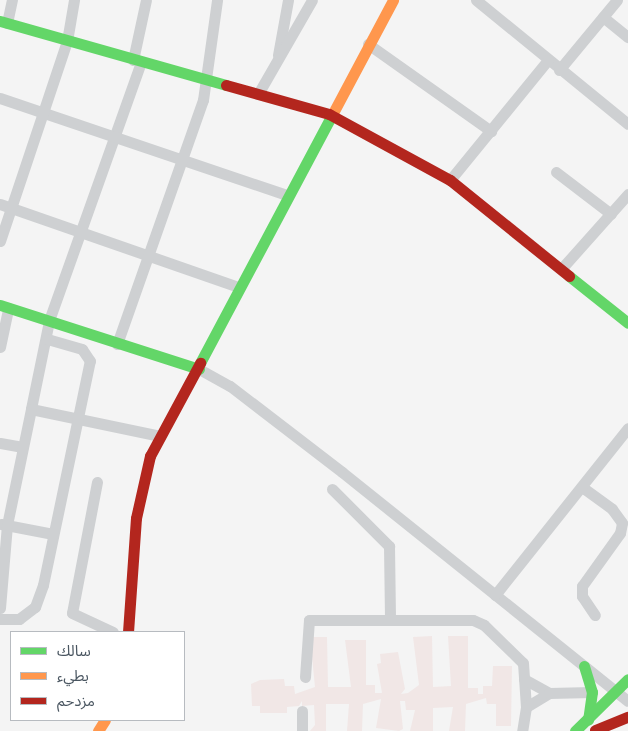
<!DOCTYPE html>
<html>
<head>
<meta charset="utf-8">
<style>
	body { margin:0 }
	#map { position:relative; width:628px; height:731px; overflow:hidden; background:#f4f4f4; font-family:"Nunito Sans","Noto Sans Arabic",sans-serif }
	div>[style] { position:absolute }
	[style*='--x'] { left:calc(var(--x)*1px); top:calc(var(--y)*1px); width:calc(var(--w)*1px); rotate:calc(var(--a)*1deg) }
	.medical>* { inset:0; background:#f1e7e6 }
	.street>* { height:11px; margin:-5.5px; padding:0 5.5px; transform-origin:5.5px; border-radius:5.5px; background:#ced0d2 }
	.fast>* { height:11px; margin:-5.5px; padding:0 5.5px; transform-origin:5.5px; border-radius:5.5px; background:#63d668 }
	.slow>* { height:11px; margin:-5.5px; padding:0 5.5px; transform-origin:5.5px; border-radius:5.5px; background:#ff974d }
	.jam>* { height:11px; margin:-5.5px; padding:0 5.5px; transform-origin:5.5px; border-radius:5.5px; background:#b3261e }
	span { translate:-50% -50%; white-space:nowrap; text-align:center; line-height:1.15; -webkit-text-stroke:4.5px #fff; paint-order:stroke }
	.legend { position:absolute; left:10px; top:631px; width:175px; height:90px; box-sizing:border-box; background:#fff; border:1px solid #b7bbc0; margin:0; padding:6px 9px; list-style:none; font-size:15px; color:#4a5661 }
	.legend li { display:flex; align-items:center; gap:10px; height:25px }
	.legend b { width:25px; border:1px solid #b7bbc0 }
</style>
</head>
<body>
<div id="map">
	<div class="medical">
		<i style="clip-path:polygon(432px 636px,433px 687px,451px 686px,448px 636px,468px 636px,468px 688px,478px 688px,478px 694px,483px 694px,483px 686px,492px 686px,493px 666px,512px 666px,511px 726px,496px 726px,496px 704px,487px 704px,486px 698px,466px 704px,465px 731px,449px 731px,453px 707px,433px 708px,433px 731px,410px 731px,415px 710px,406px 710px,405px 701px,400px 701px,403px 729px,399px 731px,376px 728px,381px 699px,363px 704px,362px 731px,347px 731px,349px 704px,326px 704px,326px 731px,310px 731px,315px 725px,314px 705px,302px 706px,302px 701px,299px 706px,287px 707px,287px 713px,260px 713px,260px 706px,252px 706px,251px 684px,260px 680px,284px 679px,285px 686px,294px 686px,295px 694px,315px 687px,310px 637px,327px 637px,328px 687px,351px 687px,345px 640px,366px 640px,366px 685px,375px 685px,375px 693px,382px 693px,377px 664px,381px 663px,380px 654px,398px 652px,405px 689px,401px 694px,408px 693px,419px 685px,413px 637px)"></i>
	</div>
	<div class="street">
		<i style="--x:476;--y:0;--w:196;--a:39.2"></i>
		<i style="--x:603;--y:17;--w:32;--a:39"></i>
		<i style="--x:7;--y:23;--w:24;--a:-78"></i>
		<i style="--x:368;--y:44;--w:151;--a:35.3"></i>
		<i style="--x:278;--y:55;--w:56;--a:-79.7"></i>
		<i style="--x:133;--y:60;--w:61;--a:-77.8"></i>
		<i style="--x:141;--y:62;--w:275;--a:109.6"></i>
		<i style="--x:49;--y:321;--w:90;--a:101.6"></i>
		<i style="--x:31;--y:409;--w:132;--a:11.8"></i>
		<i style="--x:559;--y:70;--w:91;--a:-50.4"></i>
		<i style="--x:258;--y:94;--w:108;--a:-60.1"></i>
		<i style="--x:0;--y:98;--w:302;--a:18.7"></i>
		<i style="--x:556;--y:172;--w:69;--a:37.4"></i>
		<i style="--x:450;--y:180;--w:155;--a:-50.8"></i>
		<i style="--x:0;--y:204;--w:252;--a:19.2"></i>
		<i style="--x:0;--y:241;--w:211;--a:-71.5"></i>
		<i style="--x:67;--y:41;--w:42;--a:-80.3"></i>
		<i style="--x:562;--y:268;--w:99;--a:-48.3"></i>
		<i style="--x:117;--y:344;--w:259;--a:-70.6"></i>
		<i style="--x:203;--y:100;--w:101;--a:-82"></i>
		<i style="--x:0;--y:347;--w:40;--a:-78"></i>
		<i style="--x:199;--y:369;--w:35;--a:29"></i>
		<i style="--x:230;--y:386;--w:141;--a:37.5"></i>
		<i style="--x:342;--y:472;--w:366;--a:38.7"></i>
		<i style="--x:0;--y:443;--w:23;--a:10"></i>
		<i style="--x:97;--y:482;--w:133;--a:100.8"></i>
		<i style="--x:72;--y:613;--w:45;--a:24.9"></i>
		<i style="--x:582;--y:487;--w:37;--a:36"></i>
		<i style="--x:612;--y:509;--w:17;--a:54"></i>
		<i style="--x:622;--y:523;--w:10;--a:101"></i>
		<i style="--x:620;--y:533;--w:65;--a:125.6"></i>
		<i style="--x:582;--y:586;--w:10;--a:90"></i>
		<i style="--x:582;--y:596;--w:23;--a:56"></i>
		<i style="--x:332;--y:489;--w:81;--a:45"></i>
		<i style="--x:389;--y:546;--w:74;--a:89.2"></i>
		<i style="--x:1;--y:524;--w:53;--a:10.9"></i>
		<i style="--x:495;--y:595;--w:213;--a:-51.5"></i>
		<i style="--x:0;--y:608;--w:83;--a:-85.2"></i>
		<i style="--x:7;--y:525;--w:118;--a:-78.3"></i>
		<i style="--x:0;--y:619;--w:19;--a:0"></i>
		<i style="--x:19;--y:619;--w:20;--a:-37"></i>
		<i style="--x:35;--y:607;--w:23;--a:-70"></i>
		<i style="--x:43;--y:585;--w:229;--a:-78.2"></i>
		<i style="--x:90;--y:361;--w:14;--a:-124"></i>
		<i style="--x:82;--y:349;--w:37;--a:-164"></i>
		<i style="--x:305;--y:677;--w:57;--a:-86"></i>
		<i style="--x:309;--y:620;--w:164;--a:0"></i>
		<i style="--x:473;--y:620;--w:12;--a:24"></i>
		<i style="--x:484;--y:625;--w:54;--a:44.3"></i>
		<i style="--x:523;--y:663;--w:44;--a:86.1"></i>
		<i style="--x:526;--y:707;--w:24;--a:99"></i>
		<i style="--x:524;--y:679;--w:29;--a:29"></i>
		<i style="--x:526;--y:707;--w:27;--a:-31"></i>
		<i style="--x:549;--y:693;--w:43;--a:-1.3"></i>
		<i style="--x:302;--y:731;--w:20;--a:-90"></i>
	</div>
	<div class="fast">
		<i style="--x:0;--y:21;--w:235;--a:15.8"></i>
		<i style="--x:569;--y:276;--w:75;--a:38.5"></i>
		<i style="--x:0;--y:305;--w:209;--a:17.8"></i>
		<i style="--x:200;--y:363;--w:283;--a:-62"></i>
		<i style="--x:584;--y:666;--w:27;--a:73"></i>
		<i style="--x:592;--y:692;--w:28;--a:98"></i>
		<i style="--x:575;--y:731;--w:74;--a:-44.5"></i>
	</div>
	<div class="slow">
		<i style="--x:333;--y:113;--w:128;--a:-62"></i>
		<i style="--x:98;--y:731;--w:13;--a:-58"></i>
	</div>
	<div class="jam">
		<i style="--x:226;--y:85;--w:107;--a:15.7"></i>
		<i style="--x:329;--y:114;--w:138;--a:28.6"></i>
		<i style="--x:450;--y:180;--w:153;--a:38.9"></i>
		<i style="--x:128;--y:632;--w:114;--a:-86"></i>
		<i style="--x:136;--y:518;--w:64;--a:-77.3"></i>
		<i style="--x:150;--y:456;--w:106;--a:-61.7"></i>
		<i style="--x:595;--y:730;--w:35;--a:-22"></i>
	</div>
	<ul class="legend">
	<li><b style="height:6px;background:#63d668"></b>سالك</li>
	<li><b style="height:6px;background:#ff974d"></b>بطيء</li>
	<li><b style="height:6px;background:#b3261e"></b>مزدحم</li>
	</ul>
</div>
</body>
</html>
